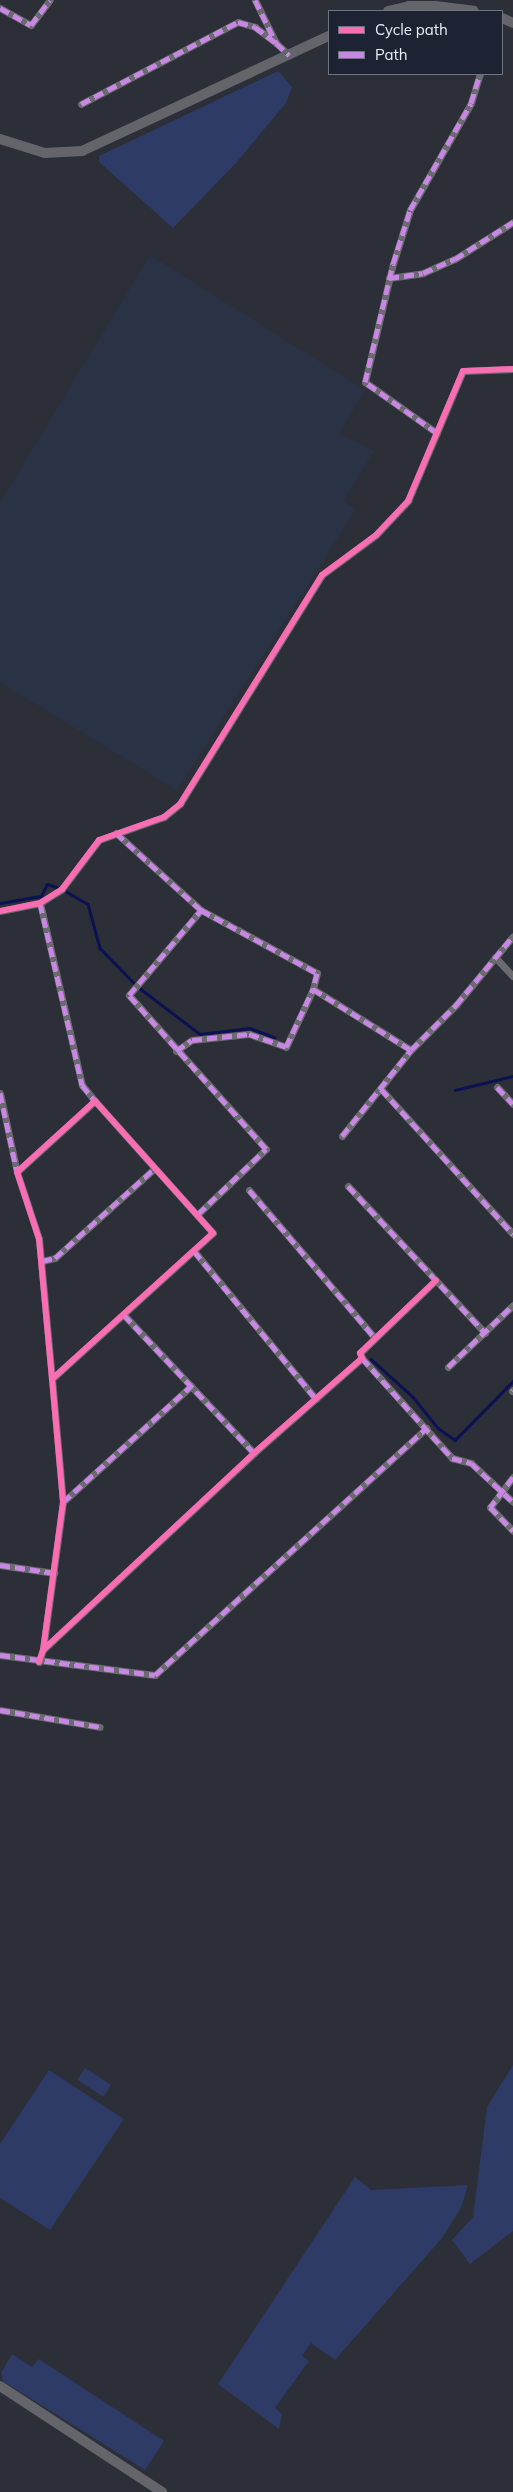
<!DOCTYPE html>
<html>
<head>
<meta charset="utf-8">
<style>
	body { margin:0 }
	#map { position:relative; width:513px; height:2492px; overflow:hidden; background:#2c2f38; font-family:Mulish,sans-serif }
	div>[style] { position:absolute }
	[style*='--x'] { left:calc(var(--x)*1px); top:calc(var(--y)*1px); width:calc(var(--w)*1px); rotate:calc(var(--a)*1deg) }
	.built>* { inset:0; background:#2a3246 }
	.green>* { inset:0; background:#2d3b66; transform-origin:0 0 }
	.stream>* { height:2.5px; margin:-1.25px; padding:0 1.25px; transform-origin:1.25px; border-radius:1.25px; background:#0b1153 }
	.minor>* { height:7px; margin:-3.5px; padding:0 3.5px; transform-origin:3.5px; border-radius:3.5px; background:#6a6b6f }
	.secondary>* { height:10px; margin:-5px; padding:0 5px; transform-origin:5px; border-radius:5px; background:#63656b }
	.quiet>* { height:5px; margin-top:-2.5px; transform-origin:0; background:repeating-linear-gradient(90deg,#c787e3 0 10px,transparent 0 15px) }
	.cycleway>* { height:6px; margin:-3px; padding:0 3px; transform-origin:3px; border-radius:3px; background:#f96db3 }
	span { translate:-50% -50%; white-space:nowrap; text-align:center; line-height:1.15; -webkit-text-stroke:5px #1d2333; paint-order:stroke }
	.legend { position:absolute; left:328px; top:10px; width:175px; height:65px; box-sizing:border-box; background:#1d2333; border:1px solid #6f7482; margin:0; padding:6px 9px; list-style:none; font-size:15px; color:#e9edf8 }
	.legend li { display:flex; align-items:center; gap:10px; height:25px }
	.legend b { width:25px; border:1px solid #6f7482 }
</style>
</head>
<body>
<div id="map">
	<div class="built">
		<i style="clip-path:polygon(150px 255px,365px 390px,339px 434px,374px 451px,343px 502px,356px 509px,177px 790px,0 682px,0 503px)"></i>
	</div>
	<div class="green">
		<i style="clip-path:polygon(278px 71px,292px 87px,286px 103px,237px 162px,173px 228px,99px 162px,99px 156px)"></i>
		<i style="clip-path:polygon(513px 2065px,513px 2231px,470px 2264px,452px 2240px,473px 2217px,487px 2107px)"></i>
		<i style="left:85px;top:2068px;width:31px;height:14px;rotate:33deg"></i>
		<i style="clip-path:polygon(49px 2070px,124px 2119px,50px 2230px,0 2198px,0 2144px)"></i>
		<i style="clip-path:polygon(355px 2177px,371px 2190px,468px 2185px,461px 2208px,442px 2238px,335px 2360px,311px 2343px,302px 2356px,309px 2361px,275px 2408px,282px 2414px,279px 2429px,218px 2384px)"></i>
		<i style="clip-path:polygon(12px 2354px,32px 2367px,39px 2359px,164px 2441px,145px 2470px,3px 2381px,1px 2373px)"></i>
	</div>
	<div class="stream">
		<i style="--x:0;--y:903;--w:42;--a:-9.7"></i>
		<i style="--x:41;--y:896;--w:13;--a:-63"></i>
		<i style="--x:47;--y:884;--w:16;--a:18"></i>
		<i style="--x:62;--y:889;--w:30;--a:30"></i>
		<i style="--x:88;--y:904;--w:46;--a:74.7"></i>
		<i style="--x:100;--y:948;--w:53;--a:45.8"></i>
		<i style="--x:137;--y:986;--w:79;--a:37.3"></i>
		<i style="--x:200;--y:1034;--w:50;--a:-6.8"></i>
		<i style="--x:250;--y:1028;--w:26;--a:21"></i>
		<i style="--x:455;--y:1090;--w:60;--a:-13.6"></i>
		<i style="--x:371;--y:1359;--w:57;--a:42.1"></i>
		<i style="--x:413;--y:1397;--w:40;--a:51"></i>
		<i style="--x:438;--y:1428;--w:21;--a:35"></i>
		<i style="--x:455;--y:1440;--w:83;--a:-45.5"></i>
	</div>
	<div class="minor">
		<i style="--x:255;--y:0;--w:48;--a:64"></i>
		<i style="--x:276;--y:43;--w:18;--a:43"></i>
		<i style="--x:0;--y:8;--w:35;--a:29"></i>
		<i style="--x:31;--y:25;--w:31;--a:-53"></i>
		<i style="--x:81;--y:104;--w:177;--a:-27.6"></i>
		<i style="--x:238;--y:22;--w:18;--a:16"></i>
		<i style="--x:255;--y:27;--w:26;--a:37"></i>
		<i style="--x:389;--y:278;--w:34;--a:-8"></i>
		<i style="--x:423;--y:273;--w:35;--a:-24"></i>
		<i style="--x:455;--y:259;--w:69;--a:-32.5"></i>
		<i style="--x:437;--y:433;--w:88;--a:-144.7"></i>
		<i style="--x:365;--y:382;--w:121;--a:-76.7"></i>
		<i style="--x:393;--y:264;--w:57;--a:-72.5"></i>
		<i style="--x:410;--y:210;--w:123;--a:-60.3"></i>
		<i style="--x:471;--y:103;--w:30;--a:-73"></i>
		<i style="--x:116;--y:833;--w:115;--a:42.2"></i>
		<i style="--x:40;--y:903;--w:187;--a:77"></i>
		<i style="--x:82;--y:1085;--w:21;--a:51"></i>
		<i style="--x:0;--y:911;--w:41;--a:-11.3"></i>
		<i style="--x:40;--y:903;--w:26;--a:-32"></i>
		<i style="--x:62;--y:889;--w:61;--a:-52.9"></i>
		<i style="--x:99;--y:840;--w:69;--a:-19.5"></i>
		<i style="--x:164;--y:817;--w:21;--a:-39"></i>
		<i style="--x:180;--y:804;--w:269;--a:-58.2"></i>
		<i style="--x:322;--y:575;--w:67;--a:-36.5"></i>
		<i style="--x:376;--y:535;--w:47;--a:-46.7"></i>
		<i style="--x:408;--y:501;--w:141;--a:-67.1"></i>
		<i style="--x:463;--y:371;--w:50;--a:-2.3"></i>
		<i style="--x:495;--y:957;--w:26;--a:47"></i>
		<i style="--x:176;--y:1051;--w:19;--a:-35"></i>
		<i style="--x:192;--y:1040;--w:57;--a:-6"></i>
		<i style="--x:249;--y:1034;--w:39;--a:19"></i>
		<i style="--x:286;--y:1047;--w:64;--a:-65"></i>
		<i style="--x:313;--y:989;--w:115;--a:31.9"></i>
		<i style="--x:497;--y:1087;--w:23;--a:47"></i>
		<i style="--x:381;--y:1089;--w:196;--a:47.7"></i>
		<i style="--x:0;--y:1093;--w:81;--a:77.9"></i>
		<i style="--x:342;--y:1136;--w:110;--a:-51.3"></i>
		<i style="--x:411;--y:1050;--w:64;--a:-45"></i>
		<i style="--x:456;--y:1005;--w:89;--a:-50.4"></i>
		<i style="--x:348;--y:1186;--w:201;--a:47"></i>
		<i style="--x:249;--y:1190;--w:194;--a:49.6"></i>
		<i style="--x:198;--y:1214;--w:94;--a:-43.7"></i>
		<i style="--x:266;--y:1149;--w:206;--a:-131.7"></i>
		<i style="--x:129;--y:995;--w:111;--a:-49.7"></i>
		<i style="--x:201;--y:910;--w:132;--a:28.5"></i>
		<i style="--x:317;--y:973;--w:16;--a:104"></i>
		<i style="--x:194;--y:1251;--w:192;--a:50.5"></i>
		<i style="--x:42;--y:1261;--w:13;--a:-13"></i>
		<i style="--x:55;--y:1258;--w:133;--a:-42"></i>
		<i style="--x:124;--y:1315;--w:190;--a:46.7"></i>
		<i style="--x:362;--y:1358;--w:135;--a:48"></i>
		<i style="--x:452;--y:1458;--w:20;--a:15"></i>
		<i style="--x:471;--y:1463;--w:57;--a:42.9"></i>
		<i style="--x:448;--y:1367;--w:90;--a:-43.6"></i>
		<i style="--x:512;--y:1391;--w:1;--a:-45"></i>
		<i style="--x:513;--y:1477;--w:38;--a:127"></i>
		<i style="--x:490;--y:1507;--w:33;--a:46"></i>
		<i style="--x:63;--y:1502;--w:173;--a:-42.2"></i>
		<i style="--x:0;--y:1565;--w:55;--a:8.4"></i>
		<i style="--x:43;--y:1650;--w:149;--a:-82.3"></i>
		<i style="--x:63;--y:1502;--w:123;--a:-95.1"></i>
		<i style="--x:52;--y:1379;--w:217;--a:-42.2"></i>
		<i style="--x:213;--y:1233;--w:177;--a:-131.8"></i>
		<i style="--x:95;--y:1101;--w:105;--a:137.7"></i>
		<i style="--x:17;--y:1172;--w:71;--a:71.8"></i>
		<i style="--x:39;--y:1239;--w:141;--a:84.7"></i>
		<i style="--x:0;--y:1655;--w:156;--a:7.4"></i>
		<i style="--x:155;--y:1675;--w:367;--a:-42.3"></i>
		<i style="--x:39;--y:1662;--w:13;--a:-72"></i>
		<i style="--x:43;--y:1650;--w:289;--a:-43"></i>
		<i style="--x:254;--y:1453;--w:144;--a:-41.3"></i>
		<i style="--x:362;--y:1358;--w:5;--a:-112"></i>
		<i style="--x:360;--y:1353;--w:105;--a:-43.8"></i>
		<i style="--x:0;--y:1710;--w:101;--a:9.6"></i>
	</div>
	<div class="secondary">
		<i style="--x:388;--y:11;--w:22;--a:-13"></i>
		<i style="--x:409;--y:6;--w:26;--a:0"></i>
		<i style="--x:435;--y:6;--w:39;--a:7"></i>
		<i style="--x:502;--y:18;--w:12;--a:24"></i>
		<i style="--x:0;--y:139;--w:47;--a:17.3"></i>
		<i style="--x:45;--y:153;--w:37;--a:-3"></i>
		<i style="--x:82;--y:151;--w:272;--a:-25"></i>
		<i style="--x:0;--y:2386;--w:194;--a:33.2"></i>
	</div>
	<div class="quiet">
		<i style="--x:255;--y:0;--w:48;--a:64"></i>
		<i style="--x:276;--y:43;--w:18;--a:43"></i>
		<i style="--x:0;--y:8;--w:35;--a:29"></i>
		<i style="--x:31;--y:25;--w:31;--a:-53"></i>
		<i style="--x:466;--y:10;--w:1;--a:90"></i>
		<i style="--x:81;--y:104;--w:177;--a:-27.6"></i>
		<i style="--x:238;--y:22;--w:18;--a:16"></i>
		<i style="--x:255;--y:27;--w:26;--a:37"></i>
		<i style="--x:389;--y:278;--w:34;--a:-8"></i>
		<i style="--x:423;--y:273;--w:35;--a:-24"></i>
		<i style="--x:455;--y:259;--w:69;--a:-32.5"></i>
		<i style="--x:437;--y:433;--w:88;--a:-144.7"></i>
		<i style="--x:365;--y:382;--w:121;--a:-76.7"></i>
		<i style="--x:393;--y:264;--w:57;--a:-72.5"></i>
		<i style="--x:410;--y:210;--w:123;--a:-60.3"></i>
		<i style="--x:471;--y:103;--w:30;--a:-73"></i>
		<i style="--x:116;--y:833;--w:115;--a:42.2"></i>
		<i style="--x:40;--y:903;--w:187;--a:77"></i>
		<i style="--x:82;--y:1085;--w:21;--a:51"></i>
		<i style="--x:176;--y:1051;--w:19;--a:-35"></i>
		<i style="--x:192;--y:1040;--w:57;--a:-6"></i>
		<i style="--x:249;--y:1034;--w:39;--a:19"></i>
		<i style="--x:286;--y:1047;--w:64;--a:-65"></i>
		<i style="--x:313;--y:989;--w:115;--a:31.9"></i>
		<i style="--x:497;--y:1087;--w:23;--a:47"></i>
		<i style="--x:381;--y:1089;--w:196;--a:47.7"></i>
		<i style="--x:0;--y:1093;--w:81;--a:77.9"></i>
		<i style="--x:342;--y:1136;--w:110;--a:-51.3"></i>
		<i style="--x:411;--y:1050;--w:64;--a:-45"></i>
		<i style="--x:456;--y:1005;--w:89;--a:-50.4"></i>
		<i style="--x:348;--y:1186;--w:201;--a:47"></i>
		<i style="--x:249;--y:1190;--w:194;--a:49.6"></i>
		<i style="--x:198;--y:1214;--w:94;--a:-43.7"></i>
		<i style="--x:266;--y:1149;--w:206;--a:-131.7"></i>
		<i style="--x:129;--y:995;--w:111;--a:-49.7"></i>
		<i style="--x:201;--y:910;--w:132;--a:28.5"></i>
		<i style="--x:317;--y:973;--w:16;--a:104"></i>
		<i style="--x:194;--y:1251;--w:192;--a:50.5"></i>
		<i style="--x:42;--y:1261;--w:13;--a:-13"></i>
		<i style="--x:55;--y:1258;--w:133;--a:-42"></i>
		<i style="--x:124;--y:1315;--w:190;--a:46.7"></i>
		<i style="--x:362;--y:1358;--w:135;--a:48"></i>
		<i style="--x:452;--y:1458;--w:20;--a:15"></i>
		<i style="--x:471;--y:1463;--w:57;--a:42.9"></i>
		<i style="--x:448;--y:1367;--w:90;--a:-43.6"></i>
		<i style="--x:512;--y:1391;--w:1;--a:-45"></i>
		<i style="--x:513;--y:1477;--w:38;--a:127"></i>
		<i style="--x:490;--y:1507;--w:33;--a:46"></i>
		<i style="--x:63;--y:1502;--w:173;--a:-42.2"></i>
		<i style="--x:0;--y:1565;--w:55;--a:8.4"></i>
		<i style="--x:0;--y:1655;--w:156;--a:7.4"></i>
		<i style="--x:155;--y:1675;--w:367;--a:-42.3"></i>
		<i style="--x:0;--y:1710;--w:101;--a:9.6"></i>
	</div>
	<div class="cycleway">
		<i style="--x:0;--y:911;--w:41;--a:-11.3"></i>
		<i style="--x:40;--y:903;--w:26;--a:-32"></i>
		<i style="--x:62;--y:889;--w:61;--a:-52.9"></i>
		<i style="--x:99;--y:840;--w:69;--a:-19.5"></i>
		<i style="--x:164;--y:817;--w:21;--a:-39"></i>
		<i style="--x:180;--y:804;--w:269;--a:-58.2"></i>
		<i style="--x:322;--y:575;--w:67;--a:-36.5"></i>
		<i style="--x:376;--y:535;--w:47;--a:-46.7"></i>
		<i style="--x:408;--y:501;--w:141;--a:-67.1"></i>
		<i style="--x:463;--y:371;--w:50;--a:-2.3"></i>
		<i style="--x:43;--y:1650;--w:149;--a:-82.3"></i>
		<i style="--x:63;--y:1502;--w:123;--a:-95.1"></i>
		<i style="--x:52;--y:1379;--w:217;--a:-42.2"></i>
		<i style="--x:213;--y:1233;--w:177;--a:-131.8"></i>
		<i style="--x:95;--y:1101;--w:105;--a:137.7"></i>
		<i style="--x:17;--y:1172;--w:71;--a:71.8"></i>
		<i style="--x:39;--y:1239;--w:141;--a:84.7"></i>
		<i style="--x:39;--y:1662;--w:13;--a:-72"></i>
		<i style="--x:43;--y:1650;--w:289;--a:-43"></i>
		<i style="--x:254;--y:1453;--w:144;--a:-41.3"></i>
		<i style="--x:362;--y:1358;--w:5;--a:-112"></i>
		<i style="--x:360;--y:1353;--w:105;--a:-43.8"></i>
	</div>
	<ul class="legend">
	<li><b style="height:6px;background:#f96db3"></b>Cycle path</li>
	<li><b style="height:6px;background:#c787e3"></b>Path</li>
	</ul>
</div>
</body>
</html>
